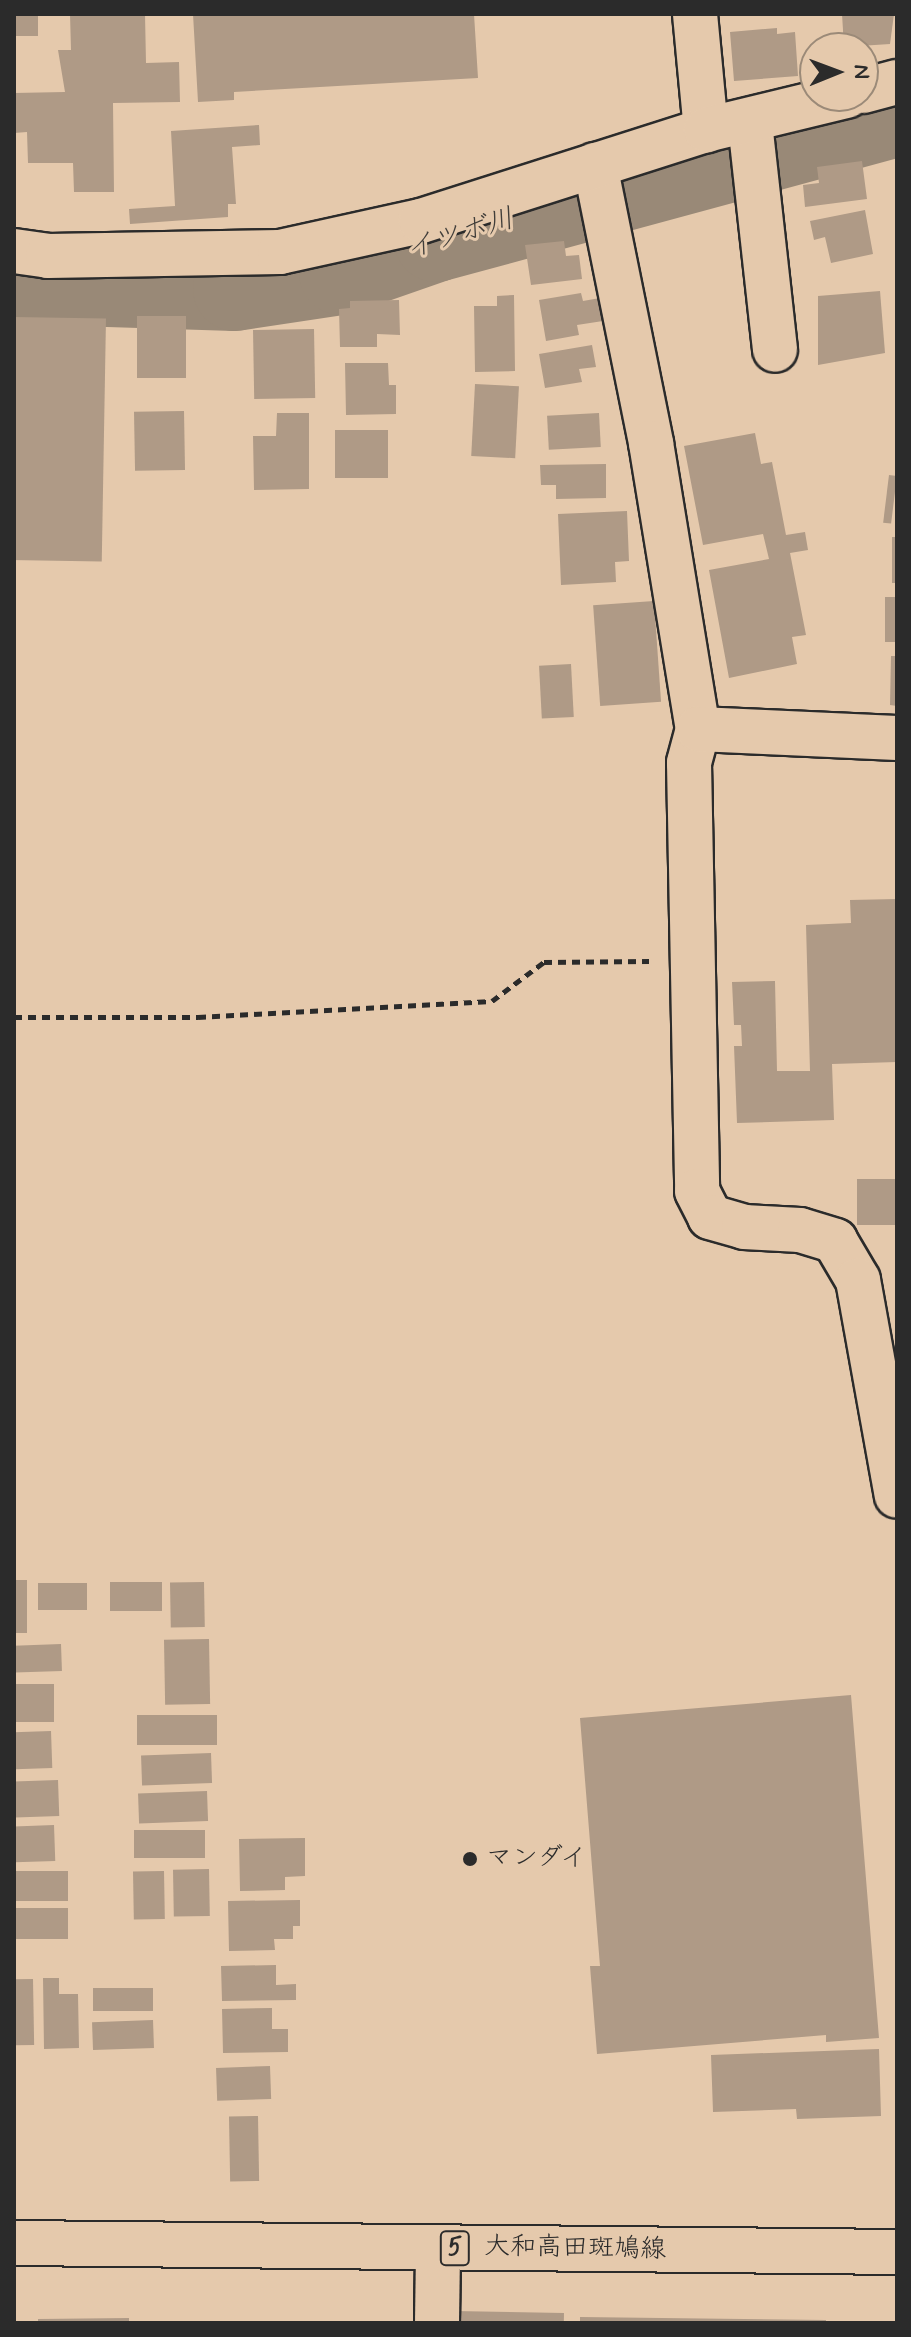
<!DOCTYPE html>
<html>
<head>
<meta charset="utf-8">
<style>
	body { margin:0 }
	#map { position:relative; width:911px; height:2337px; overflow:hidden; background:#e5c9ac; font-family:Mynerve,"Klee One",sans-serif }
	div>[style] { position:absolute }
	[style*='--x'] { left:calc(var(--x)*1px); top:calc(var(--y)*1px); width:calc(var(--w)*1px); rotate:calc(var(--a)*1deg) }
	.river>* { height:84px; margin:-42px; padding:0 42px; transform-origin:42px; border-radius:42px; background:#998977 }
	.building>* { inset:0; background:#af9a86; transform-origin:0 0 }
	.path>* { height:5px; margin-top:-2.5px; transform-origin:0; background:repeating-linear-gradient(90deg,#2b2b2b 0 8px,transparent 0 14px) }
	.roads { filter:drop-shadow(2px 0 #2b2b2b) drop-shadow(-2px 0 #2b2b2b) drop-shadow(0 2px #2b2b2b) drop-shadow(0 -2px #2b2b2b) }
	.minor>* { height:44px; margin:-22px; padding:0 22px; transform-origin:22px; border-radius:22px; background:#e5c9ac }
	.major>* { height:44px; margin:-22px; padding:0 22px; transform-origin:22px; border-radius:22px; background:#e5c9ac }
	.dots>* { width:22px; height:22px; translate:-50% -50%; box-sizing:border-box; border:4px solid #e5c9ac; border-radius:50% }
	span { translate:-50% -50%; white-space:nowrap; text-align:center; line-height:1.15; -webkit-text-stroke:6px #e5c9ac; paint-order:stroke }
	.shield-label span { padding:2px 6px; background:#e5c9ac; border:2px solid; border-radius:6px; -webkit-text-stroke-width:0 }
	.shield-label { font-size:24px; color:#2b2b2b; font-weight:700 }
	.poi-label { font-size:26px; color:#2b2b2b }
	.left { translate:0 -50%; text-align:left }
	.street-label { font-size:26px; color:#2b2b2b }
	.water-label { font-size:28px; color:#413e3a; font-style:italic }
	.frame { position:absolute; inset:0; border:16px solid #2b2b2b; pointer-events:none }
	.north { position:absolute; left:799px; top:32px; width:80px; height:80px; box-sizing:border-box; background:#e5c9ac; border:2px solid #9b8a78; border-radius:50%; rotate:89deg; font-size:22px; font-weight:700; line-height:32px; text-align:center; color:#2b2b2b }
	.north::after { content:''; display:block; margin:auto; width:28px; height:36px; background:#2b2b2b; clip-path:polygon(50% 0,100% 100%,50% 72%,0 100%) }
</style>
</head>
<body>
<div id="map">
	<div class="river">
		<i style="--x:14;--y:282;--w:221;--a:1.8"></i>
		<i style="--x:235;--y:289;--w:107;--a:-8.6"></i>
		<i style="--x:341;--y:273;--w:101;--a:-19.2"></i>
		<i style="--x:436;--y:240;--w:478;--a:-15.2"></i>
	</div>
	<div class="building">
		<i style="left:14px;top:14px;width:24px;height:22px"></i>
		<i style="clip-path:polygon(70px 14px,145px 14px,146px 63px,179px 62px,180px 102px,113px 103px,114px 192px,74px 192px,73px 163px,28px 163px,27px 132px,14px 133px,14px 93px,65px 92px,58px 50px,71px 50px)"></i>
		<i style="clip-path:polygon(193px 14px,474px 14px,478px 78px,234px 92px,234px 100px,198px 102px)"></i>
		<i style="clip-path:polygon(842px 14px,894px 14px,890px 44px,844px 47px)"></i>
		<i style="clip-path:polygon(777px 28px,777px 34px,795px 32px,798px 76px,734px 81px,730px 32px)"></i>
		<i style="clip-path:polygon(259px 125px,260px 145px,232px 147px,236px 204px,228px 204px,228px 217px,130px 224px,129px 209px,175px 206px,171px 131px)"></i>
		<i style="clip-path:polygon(862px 161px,867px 199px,805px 207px,803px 185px,819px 183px,817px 167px)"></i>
		<i style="clip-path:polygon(865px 210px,873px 254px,831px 263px,825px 237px,814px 240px,810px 221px)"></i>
		<i style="clip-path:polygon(564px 241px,566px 256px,579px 255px,582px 279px,531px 285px,525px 245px)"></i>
		<i style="clip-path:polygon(880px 291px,885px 353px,818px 365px,818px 296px)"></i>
		<i style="clip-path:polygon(581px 293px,583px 301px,600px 298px,603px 321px,577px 325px,579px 335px,546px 341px,539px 300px)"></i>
		<i style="clip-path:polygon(514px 295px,515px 371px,475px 372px,474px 306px,497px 306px,497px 296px)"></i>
		<i style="clip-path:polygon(399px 300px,400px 335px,377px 334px,377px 347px,340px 347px,339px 309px,350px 308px,350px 301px)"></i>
		<i style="left:186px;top:316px;width:62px;height:49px;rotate:90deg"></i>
		<i style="left:14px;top:317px;width:92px;height:243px;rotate:1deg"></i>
		<i style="left:314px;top:329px;width:69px;height:61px;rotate:89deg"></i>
		<i style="clip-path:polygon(592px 345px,596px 367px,579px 369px,582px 382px,545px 388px,539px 354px)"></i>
		<i style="clip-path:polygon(345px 363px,388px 363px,389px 385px,396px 385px,396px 414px,346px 415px)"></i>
		<i style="left:475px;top:384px;width:44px;height:72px;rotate:3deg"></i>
		<i style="left:184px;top:411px;width:59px;height:50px;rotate:89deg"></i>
		<i style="clip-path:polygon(277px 413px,309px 413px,309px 489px,254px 490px,253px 436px,276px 436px)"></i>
		<i style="left:599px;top:413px;width:34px;height:52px;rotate:87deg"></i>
		<i style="left:388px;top:430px;width:48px;height:53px;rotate:90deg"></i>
		<i style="clip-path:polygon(755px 433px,761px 464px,772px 462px,786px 535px,805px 532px,808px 550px,790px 553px,806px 635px,792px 637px,797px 664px,729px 678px,709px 570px,769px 559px,763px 534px,703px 545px,684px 446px)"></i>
		<i style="clip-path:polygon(606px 464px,606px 498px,556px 499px,556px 485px,541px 485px,540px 465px)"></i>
		<i style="left:889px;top:475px;width:8px;height:48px;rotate:7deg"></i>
		<i style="clip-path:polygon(627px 511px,629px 561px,615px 562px,616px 582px,561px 585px,558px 514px)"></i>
		<i style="left:892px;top:537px;width:5px;height:46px"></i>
		<i style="left:885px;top:597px;width:12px;height:45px"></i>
		<i style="left:654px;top:601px;width:101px;height:61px;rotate:86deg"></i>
		<i style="clip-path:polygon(891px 656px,897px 656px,897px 706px,890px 705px)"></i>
		<i style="left:571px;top:664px;width:53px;height:32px;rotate:87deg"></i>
		<i style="clip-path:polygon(897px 899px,897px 1062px,832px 1064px,834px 1120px,737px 1123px,734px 1046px,742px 1046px,741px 1025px,734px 1025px,732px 982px,775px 981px,777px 1071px,810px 1071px,806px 925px,851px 923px,850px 900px)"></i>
		<i style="left:897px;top:1179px;width:46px;height:40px;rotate:90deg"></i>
		<i style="left:14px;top:1580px;width:13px;height:53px"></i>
		<i style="left:110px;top:1582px;width:52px;height:29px"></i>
		<i style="left:204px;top:1582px;width:45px;height:34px;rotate:89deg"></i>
		<i style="left:87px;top:1583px;width:27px;height:49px;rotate:90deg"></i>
		<i style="left:209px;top:1639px;width:65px;height:45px;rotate:89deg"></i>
		<i style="left:61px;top:1644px;width:27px;height:47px;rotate:88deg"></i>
		<i style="left:14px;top:1684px;width:40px;height:38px"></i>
		<i style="clip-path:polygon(851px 1695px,879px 2038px,826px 2042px,826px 2035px,597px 2054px,590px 1966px,600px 1966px,580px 1718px)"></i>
		<i style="left:217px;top:1715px;width:30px;height:80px;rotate:90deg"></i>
		<i style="left:51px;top:1731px;width:37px;height:37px;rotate:88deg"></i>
		<i style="left:211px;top:1753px;width:30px;height:70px;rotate:88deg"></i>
		<i style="left:58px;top:1780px;width:36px;height:44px;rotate:88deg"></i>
		<i style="left:207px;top:1791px;width:30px;height:69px;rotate:88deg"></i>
		<i style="left:54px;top:1825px;width:36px;height:40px;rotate:88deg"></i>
		<i style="left:205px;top:1830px;width:28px;height:71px;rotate:90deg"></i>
		<i style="clip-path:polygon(305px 1838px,305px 1876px,285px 1877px,285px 1890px,240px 1891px,239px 1839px)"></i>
		<i style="left:209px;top:1869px;width:47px;height:36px;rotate:89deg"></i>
		<i style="left:68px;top:1871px;width:30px;height:54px;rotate:90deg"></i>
		<i style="left:164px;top:1871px;width:48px;height:31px;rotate:89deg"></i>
		<i style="clip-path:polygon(300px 1900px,300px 1926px,293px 1926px,293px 1939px,274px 1939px,275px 1950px,229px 1951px,228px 1901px)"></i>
		<i style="left:68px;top:1908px;width:31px;height:54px;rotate:90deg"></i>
		<i style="clip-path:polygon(276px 1965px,276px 1985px,296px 1984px,296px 2000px,222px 2001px,221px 1966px)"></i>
		<i style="clip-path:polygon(43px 1978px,59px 1978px,59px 1994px,78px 1994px,79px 2048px,44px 2049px)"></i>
		<i style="left:33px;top:1979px;width:66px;height:19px;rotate:89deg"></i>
		<i style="left:153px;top:1988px;width:23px;height:60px;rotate:90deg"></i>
		<i style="clip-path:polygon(272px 2008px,272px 2029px,288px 2029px,288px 2052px,223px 2053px,222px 2009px)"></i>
		<i style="left:153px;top:2020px;width:28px;height:61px;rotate:88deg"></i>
		<i style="clip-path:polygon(879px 2049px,881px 2116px,797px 2119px,796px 2109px,713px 2112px,711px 2055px)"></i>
		<i style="left:270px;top:2066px;width:33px;height:54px;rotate:88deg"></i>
		<i style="left:258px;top:2116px;width:65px;height:29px;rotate:89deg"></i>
		<i style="left:454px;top:2311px;width:110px;height:12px;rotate:1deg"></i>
		<i style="clip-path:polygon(580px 2317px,826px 2320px,826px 2323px,580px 2323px)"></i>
		<i style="clip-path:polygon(129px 2318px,129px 2323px,38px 2323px,38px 2319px)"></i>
	</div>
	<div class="path">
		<i style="--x:14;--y:1017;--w:184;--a:0"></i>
		<i style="--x:198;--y:1017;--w:294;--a:-3.1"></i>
		<i style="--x:492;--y:1001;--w:65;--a:-36.9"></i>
		<i style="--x:544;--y:962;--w:105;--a:-0.5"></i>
	</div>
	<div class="roads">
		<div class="minor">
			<i style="--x:695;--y:14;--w:117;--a:84.6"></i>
			<i style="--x:863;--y:91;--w:35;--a:-15"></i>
			<i style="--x:750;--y:123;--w:228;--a:83.7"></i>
			<i style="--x:595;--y:165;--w:284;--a:78.6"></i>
			<i style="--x:651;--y:443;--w:290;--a:80.7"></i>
			<i style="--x:698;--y:729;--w:35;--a:105"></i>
			<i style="--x:689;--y:763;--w:428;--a:88.9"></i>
			<i style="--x:697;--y:1191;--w:29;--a:63"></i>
			<i style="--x:710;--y:1217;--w:35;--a:16"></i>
			<i style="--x:744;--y:1227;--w:56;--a:3.1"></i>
			<i style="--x:800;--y:1230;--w:37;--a:17"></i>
			<i style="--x:835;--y:1241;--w:45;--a:59.5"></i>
			<i style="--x:858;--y:1280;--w:219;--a:79.8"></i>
			<i style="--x:14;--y:251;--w:34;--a:8"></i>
			<i style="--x:48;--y:256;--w:232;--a:-1"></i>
			<i style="--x:280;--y:252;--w:144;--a:-12.4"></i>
			<i style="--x:421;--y:221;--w:299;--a:-17.7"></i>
			<i style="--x:706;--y:130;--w:145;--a:-13.6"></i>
			<i style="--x:698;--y:729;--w:199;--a:2.6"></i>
			<i style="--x:437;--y:2323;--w:75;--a:-89.2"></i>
		</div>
		<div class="major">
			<i style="--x:14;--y:2243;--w:883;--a:0.58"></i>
		</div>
	</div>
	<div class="dots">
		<i style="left:470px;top:1859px;background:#2b2b2b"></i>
	</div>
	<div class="shield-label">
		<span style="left:455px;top:2248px">5</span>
	</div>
	<div class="poi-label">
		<span class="left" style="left:486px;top:1859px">マンダイ</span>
	</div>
	<div class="street-label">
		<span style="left:575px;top:2249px;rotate:1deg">大和高田斑鳩線</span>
	</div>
	<div class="water-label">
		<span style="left:460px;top:235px;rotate:-17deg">イツボ川</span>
	</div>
	<div class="frame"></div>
	<div class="north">N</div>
</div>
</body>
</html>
